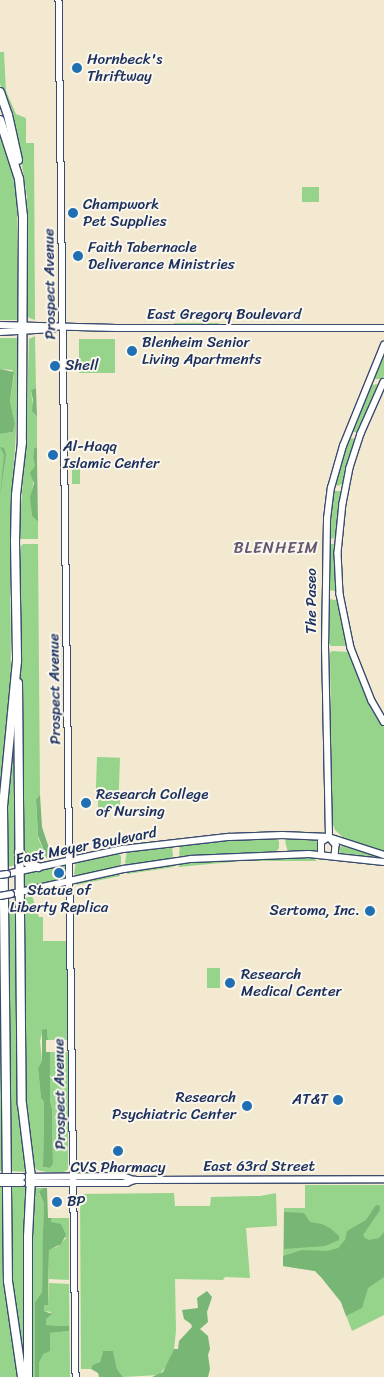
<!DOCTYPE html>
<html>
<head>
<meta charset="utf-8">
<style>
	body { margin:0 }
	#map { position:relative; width:384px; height:1377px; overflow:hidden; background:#f2e9d0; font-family:Sriracha,sans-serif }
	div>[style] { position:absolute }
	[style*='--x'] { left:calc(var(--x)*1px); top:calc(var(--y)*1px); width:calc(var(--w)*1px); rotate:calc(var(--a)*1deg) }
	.green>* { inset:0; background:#95d48a; transform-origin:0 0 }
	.forest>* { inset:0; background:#78b676 }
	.roads { filter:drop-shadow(1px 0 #3b4b6f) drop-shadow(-1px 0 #3b4b6f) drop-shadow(0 1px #3b4b6f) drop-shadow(0 -1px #3b4b6f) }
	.secondary>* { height:5.5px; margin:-2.75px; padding:0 2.75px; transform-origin:2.75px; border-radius:2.75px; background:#fff }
	.highway>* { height:8px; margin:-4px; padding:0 4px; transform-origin:4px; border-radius:4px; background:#fff }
	.bridges { filter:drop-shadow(1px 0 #3b4b6f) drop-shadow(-1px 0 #3b4b6f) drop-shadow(0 1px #3b4b6f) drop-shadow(0 -1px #3b4b6f) }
	.secondary-bridge>* { height:5.5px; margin:-2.75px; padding:0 2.75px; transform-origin:2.75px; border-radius:2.75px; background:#fff }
	.dots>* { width:14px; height:14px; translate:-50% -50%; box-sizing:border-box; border:2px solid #fbf7ec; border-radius:50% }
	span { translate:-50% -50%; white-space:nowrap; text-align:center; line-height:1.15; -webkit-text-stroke:4px #fbf7ec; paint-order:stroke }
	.poi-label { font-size:15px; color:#1b2f5e }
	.left { translate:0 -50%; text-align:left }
	.right { translate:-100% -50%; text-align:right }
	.street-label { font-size:15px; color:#1b2f5e }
	.neighbourhood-label { font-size:16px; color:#645973; letter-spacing:1px }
</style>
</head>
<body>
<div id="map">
	<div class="green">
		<i style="clip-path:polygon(0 52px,4px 52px,6px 91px,16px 114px,26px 118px,26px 143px,34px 143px,35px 320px,27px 317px,27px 197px,17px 133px,0 84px)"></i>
		<i style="clip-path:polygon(0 129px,11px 164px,17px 197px,18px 320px,0 320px)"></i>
		<i style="left:302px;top:187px;width:17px;height:15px"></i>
		<i style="left:174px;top:323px;width:45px;height:2px"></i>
		<i style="clip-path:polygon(35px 336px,36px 388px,31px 390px,34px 414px,37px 417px,37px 447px,34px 448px,33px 458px,35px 466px,31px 501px,32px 516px,38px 522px,38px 539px,21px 539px,19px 538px,20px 519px,26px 440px,29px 339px)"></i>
		<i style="clip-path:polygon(0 338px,17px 338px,18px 394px,10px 538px,11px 676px,0 816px,0 434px,13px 432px,15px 424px,10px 401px,14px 375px,12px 370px,0 369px)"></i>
		<i style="left:79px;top:339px;width:36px;height:34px"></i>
		<i style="clip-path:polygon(384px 353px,384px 376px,381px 379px,375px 379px,373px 377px)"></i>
		<i style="clip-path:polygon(379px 384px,360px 432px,351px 432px,371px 385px)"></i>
		<i style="clip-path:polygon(349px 438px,357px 439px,343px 484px,337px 486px,335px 484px,340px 462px)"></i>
		<i style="left:72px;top:462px;width:8px;height:22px"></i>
		<i style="clip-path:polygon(335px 491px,341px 491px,342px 494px,336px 538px,329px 539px,328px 536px,333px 494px)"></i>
		<i style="clip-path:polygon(23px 544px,38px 544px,40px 795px,36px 802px,38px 838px,47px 858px,29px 862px,23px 856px,19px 570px,21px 546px)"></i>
		<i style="clip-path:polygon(329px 544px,335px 544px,336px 548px,337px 588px,335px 591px,328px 590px)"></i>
		<i style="clip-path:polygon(330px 599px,339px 601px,347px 646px,331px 646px,329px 643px)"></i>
		<i style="clip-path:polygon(332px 651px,350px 652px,364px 690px,384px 726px,384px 852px,347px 841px,335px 830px,332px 822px,330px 653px)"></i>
		<i style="clip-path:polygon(15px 717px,17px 865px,6px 867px,8px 790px)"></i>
		<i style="left:97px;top:757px;width:23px;height:33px;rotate:2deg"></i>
		<i style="left:98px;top:798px;width:22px;height:11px"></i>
		<i style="clip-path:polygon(275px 838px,279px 841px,279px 848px,276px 852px,182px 857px,179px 855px,180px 845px,218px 840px)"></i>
		<i style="clip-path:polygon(289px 838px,314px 839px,317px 843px,317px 850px,314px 852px,288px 852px,285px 841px)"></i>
		<i style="clip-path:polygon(172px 846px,173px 856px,170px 859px,129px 865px,125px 863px,127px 851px)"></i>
		<i style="clip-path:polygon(342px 846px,384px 858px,340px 853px,338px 849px)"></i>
		<i style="clip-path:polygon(118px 853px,121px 856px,121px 864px,118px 867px,78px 876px,74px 874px,76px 862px)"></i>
		<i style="clip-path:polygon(257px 858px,313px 858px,317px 861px,242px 861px,178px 867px,180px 864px)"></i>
		<i style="clip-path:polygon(63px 865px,66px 867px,67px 876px,64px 879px,23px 889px,23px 873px)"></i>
		<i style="clip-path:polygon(172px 865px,174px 867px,127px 874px,128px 871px)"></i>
		<i style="clip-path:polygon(119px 873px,120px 876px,76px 885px,78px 882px)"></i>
		<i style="clip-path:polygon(32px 896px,39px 917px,43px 917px,43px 941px,67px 941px,68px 1040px,48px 1040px,47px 1029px,42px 1033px,40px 1041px,42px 1061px,38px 1068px,41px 1098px,44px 1102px,43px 1167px,50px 1168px,53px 1164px,52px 1109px,50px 1100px,50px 1052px,68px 1052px,68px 1169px,64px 1172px,46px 1172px,37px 1170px,32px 1164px,24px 1111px,22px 899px)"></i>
		<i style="clip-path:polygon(15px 900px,19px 1109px,28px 1172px,10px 1171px,7px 902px)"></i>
		<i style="clip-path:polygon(0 930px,1px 1011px,3px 1171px,0 1171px)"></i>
		<i style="left:207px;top:968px;width:13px;height:20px"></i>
		<i style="clip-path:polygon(305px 1185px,384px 1185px,384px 1315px,352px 1331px,341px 1302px,321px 1277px,315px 1271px,283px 1266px,284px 1208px,305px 1208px)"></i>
		<i style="clip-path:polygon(0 1187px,3px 1187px,6px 1300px,18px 1377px,0 1377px)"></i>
		<i style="clip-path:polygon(10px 1187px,27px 1187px,24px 1220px,25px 1376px,12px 1291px)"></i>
		<i style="clip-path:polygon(36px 1188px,43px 1188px,39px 1193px,44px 1204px,42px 1292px,35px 1302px,35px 1377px,32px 1377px,29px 1258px,33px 1191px)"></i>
		<i style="clip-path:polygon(174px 1193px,175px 1206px,210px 1206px,211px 1197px,260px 1196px,276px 1193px,277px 1226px,246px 1228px,250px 1278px,225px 1277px,223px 1280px,175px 1279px,176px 1331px,174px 1349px,167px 1365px,159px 1375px,123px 1377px,117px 1369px,113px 1351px,103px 1351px,100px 1362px,92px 1365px,91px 1369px,81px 1369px,80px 1194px)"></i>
		<i style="clip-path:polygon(52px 1218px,69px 1218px,69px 1280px,49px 1279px,49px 1249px,57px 1247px,66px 1238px,51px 1222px)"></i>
		<i style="clip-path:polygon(49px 1283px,69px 1284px,70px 1377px,39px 1377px,39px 1363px,50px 1333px,69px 1331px,69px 1326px,46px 1325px,46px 1319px,51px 1312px,44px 1311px,43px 1305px,48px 1304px)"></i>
	</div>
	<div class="forest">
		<i style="clip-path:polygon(0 369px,14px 372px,10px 401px,15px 424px,13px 432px,0 434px)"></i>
		<i style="clip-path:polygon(36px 388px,37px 417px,32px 411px,33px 400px,31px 390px)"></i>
		<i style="clip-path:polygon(0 447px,4px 448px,6px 454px,0 496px,4px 455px)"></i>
		<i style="clip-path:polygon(37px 447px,37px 459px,38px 522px,32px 516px,30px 498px,34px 483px,30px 473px,35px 466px,33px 458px,34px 448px)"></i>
		<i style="clip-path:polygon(40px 795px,42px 827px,52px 857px,47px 858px,38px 836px,36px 800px)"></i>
		<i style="clip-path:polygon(47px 1029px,48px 1040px,46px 1040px,46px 1052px,50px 1052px,50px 1100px,52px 1109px,53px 1164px,50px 1168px,43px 1167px,44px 1102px,41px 1098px,38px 1068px,42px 1061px,42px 1030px)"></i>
		<i style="clip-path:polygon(43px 1188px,47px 1188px,48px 1218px,52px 1218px,51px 1222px,61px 1224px,66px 1235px,61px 1244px,49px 1250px,48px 1305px,44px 1305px,44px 1311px,52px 1314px,46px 1319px,46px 1325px,69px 1326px,69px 1331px,50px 1333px,50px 1351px,43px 1354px,39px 1363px,39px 1377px,35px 1377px,35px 1302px,42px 1292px,43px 1231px,44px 1204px,39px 1192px)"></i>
		<i style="clip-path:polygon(376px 1205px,380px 1206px,380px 1210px,363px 1235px,365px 1238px,369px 1240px,379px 1238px,384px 1232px,384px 1277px,368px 1288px,362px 1308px,346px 1316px,341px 1302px,321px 1277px,315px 1271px,283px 1266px,283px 1256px,302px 1250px,327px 1251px,338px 1248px,345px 1240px,347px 1231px,366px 1220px)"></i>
		<i style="clip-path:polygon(284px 1212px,304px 1213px,310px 1222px,322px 1224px,330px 1228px,339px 1236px,339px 1240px,325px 1246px,284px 1249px)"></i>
		<i style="clip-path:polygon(207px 1291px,212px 1297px,207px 1312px,208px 1322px,200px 1329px,208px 1336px,210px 1349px,208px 1355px,210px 1369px,208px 1377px,152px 1377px,163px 1372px,174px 1349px,178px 1349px,179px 1341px,192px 1327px,191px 1324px,184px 1319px,182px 1310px,198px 1308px,197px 1298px)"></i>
		<i style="clip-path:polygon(103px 1351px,113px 1351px,117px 1369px,123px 1377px,99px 1377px,98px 1373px,91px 1369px,92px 1365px,100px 1362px)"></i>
	</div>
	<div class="roads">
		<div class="secondary">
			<i style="--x:59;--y:0;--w:1377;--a:89.29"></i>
			<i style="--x:0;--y:325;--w:116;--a:1.5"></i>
			<i style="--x:116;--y:328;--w:268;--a:0"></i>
			<i style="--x:0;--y:332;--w:53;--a:-3.2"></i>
			<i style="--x:384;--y:382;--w:57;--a:113.9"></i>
			<i style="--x:361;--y:434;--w:36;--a:108"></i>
			<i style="--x:350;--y:468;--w:36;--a:101"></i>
			<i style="--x:343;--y:503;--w:50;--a:95.7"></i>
			<i style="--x:338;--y:553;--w:41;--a:87.2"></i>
			<i style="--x:340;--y:594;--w:55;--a:78.5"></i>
			<i style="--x:351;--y:648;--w:57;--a:68.4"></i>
			<i style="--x:372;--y:701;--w:24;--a:60"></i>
			<i style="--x:329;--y:837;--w:189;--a:-91.2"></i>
			<i style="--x:325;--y:648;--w:129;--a:-89.1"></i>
			<i style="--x:327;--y:519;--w:31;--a:-83"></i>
			<i style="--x:331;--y:488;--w:44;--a:-74.1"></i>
			<i style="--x:343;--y:446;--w:109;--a:-67.9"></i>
			<i style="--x:330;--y:838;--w:9;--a:49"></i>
			<i style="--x:336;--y:845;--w:11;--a:95"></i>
			<i style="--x:321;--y:855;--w:13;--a:-90"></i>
			<i style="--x:321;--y:842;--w:9;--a:-32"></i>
			<i style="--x:7;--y:874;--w:119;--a:-12.2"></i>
			<i style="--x:123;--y:849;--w:107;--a:-6.5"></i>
			<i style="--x:229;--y:837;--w:53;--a:-2.2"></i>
			<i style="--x:282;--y:835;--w:47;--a:2.4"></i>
			<i style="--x:329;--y:837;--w:58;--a:18.1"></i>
			<i style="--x:11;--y:894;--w:116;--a:-12.5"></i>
			<i style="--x:124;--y:869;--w:68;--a:-8.5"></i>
			<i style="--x:191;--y:859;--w:118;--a:-2.4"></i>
			<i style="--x:309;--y:854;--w:75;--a:6.1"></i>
			<i style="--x:22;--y:1177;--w:101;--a:-0.6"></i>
			<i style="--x:123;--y:1176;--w:12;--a:20"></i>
			<i style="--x:134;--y:1180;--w:250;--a:-0.2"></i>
			<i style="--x:22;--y:1183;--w:105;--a:0"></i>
			<i style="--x:127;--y:1183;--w:8;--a:-23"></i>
		</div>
		<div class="highway">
			<i style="--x:0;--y:92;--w:24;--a:71"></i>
			<i style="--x:8;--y:115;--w:46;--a:77.5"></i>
			<i style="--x:0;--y:120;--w:62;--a:72.1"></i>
			<i style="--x:19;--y:179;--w:37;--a:84"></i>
			<i style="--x:23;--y:216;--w:226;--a:90.3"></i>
			<i style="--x:22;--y:442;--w:53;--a:96.5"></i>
			<i style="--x:16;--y:495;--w:46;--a:91.2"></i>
			<i style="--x:15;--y:541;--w:120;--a:89"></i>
			<i style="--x:17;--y:661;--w:147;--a:95.5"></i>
			<i style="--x:3;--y:807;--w:474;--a:89.4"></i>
			<i style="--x:8;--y:1281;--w:97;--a:81.7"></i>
			<i style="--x:18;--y:683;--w:421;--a:89.5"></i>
			<i style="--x:22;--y:1104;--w:74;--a:83"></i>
			<i style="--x:31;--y:1177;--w:60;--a:92.9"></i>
			<i style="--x:28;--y:1237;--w:140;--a:90"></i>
			<i style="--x:19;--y:852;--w:14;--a:51"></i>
			<i style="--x:28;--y:863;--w:11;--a:22"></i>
		</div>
	</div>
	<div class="bridges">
		<div class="secondary-bridge">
			<i style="--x:0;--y:875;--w:7;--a:-8"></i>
			<i style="--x:0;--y:896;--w:11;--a:-10"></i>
			<i style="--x:0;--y:1177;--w:22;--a:0"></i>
			<i style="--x:0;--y:1183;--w:22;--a:0"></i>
		</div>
	</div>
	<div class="dots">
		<i style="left:77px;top:68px;background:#1f6fb2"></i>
		<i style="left:73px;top:213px;background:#1f6fb2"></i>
		<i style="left:78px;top:256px;background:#1f6fb2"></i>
		<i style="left:132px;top:351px;background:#1f6fb2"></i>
		<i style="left:55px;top:366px;background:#1f6fb2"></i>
		<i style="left:53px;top:455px;background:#1f6fb2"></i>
		<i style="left:86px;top:803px;background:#1f6fb2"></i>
		<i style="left:59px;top:873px;background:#1f6fb2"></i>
		<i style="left:370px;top:911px;background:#1f6fb2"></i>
		<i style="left:230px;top:983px;background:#1f6fb2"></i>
		<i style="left:338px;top:1100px;background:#1f6fb2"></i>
		<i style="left:247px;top:1106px;background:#1f6fb2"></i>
		<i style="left:118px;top:1151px;background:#1f6fb2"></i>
		<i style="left:57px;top:1202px;background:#1f6fb2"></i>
	</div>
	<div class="poi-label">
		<span class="left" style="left:87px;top:68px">Hornbeck's<br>Thriftway</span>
		<span class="left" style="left:83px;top:213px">Champwork<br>Pet Supplies</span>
		<span class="left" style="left:88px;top:256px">Faith Tabernacle<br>Deliverance Ministries</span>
		<span class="left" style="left:142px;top:351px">Blenheim Senior<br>Living Apartments</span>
		<span class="left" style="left:65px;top:366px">Shell</span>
		<span class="left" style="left:63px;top:455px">Al-Haqq<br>Islamic Center</span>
		<span class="left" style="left:96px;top:803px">Research College<br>of Nursing</span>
		<span style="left:59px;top:899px">Statue of<br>Liberty Replica</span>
		<span class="right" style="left:360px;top:911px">Sertoma, Inc.</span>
		<span class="left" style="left:241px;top:983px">Research<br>Medical Center</span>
		<span class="right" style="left:236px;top:1106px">Research<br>Psychiatric Center</span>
		<span class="right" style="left:328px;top:1100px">AT&amp;T</span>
		<span style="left:118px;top:1168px">CVS Pharmacy</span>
		<span class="left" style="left:67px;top:1202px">BP</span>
	</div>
	<div class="street-label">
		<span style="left:50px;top:284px;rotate:-91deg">Prospect Avenue</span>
		<span style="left:224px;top:315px">East Gregory Boulevard</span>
		<span style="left:312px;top:601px;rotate:-90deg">The Paseo</span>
		<span style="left:55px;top:689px;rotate:-91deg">Prospect Avenue</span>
		<span style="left:86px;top:846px;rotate:-11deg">East Meyer Boulevard</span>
		<span style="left:60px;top:1094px;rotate:-91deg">Prospect Avenue</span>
		<span style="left:259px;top:1167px">East 63rd Street</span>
	</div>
	<div class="neighbourhood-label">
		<span style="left:276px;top:548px">BLENHEIM</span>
	</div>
</div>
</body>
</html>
